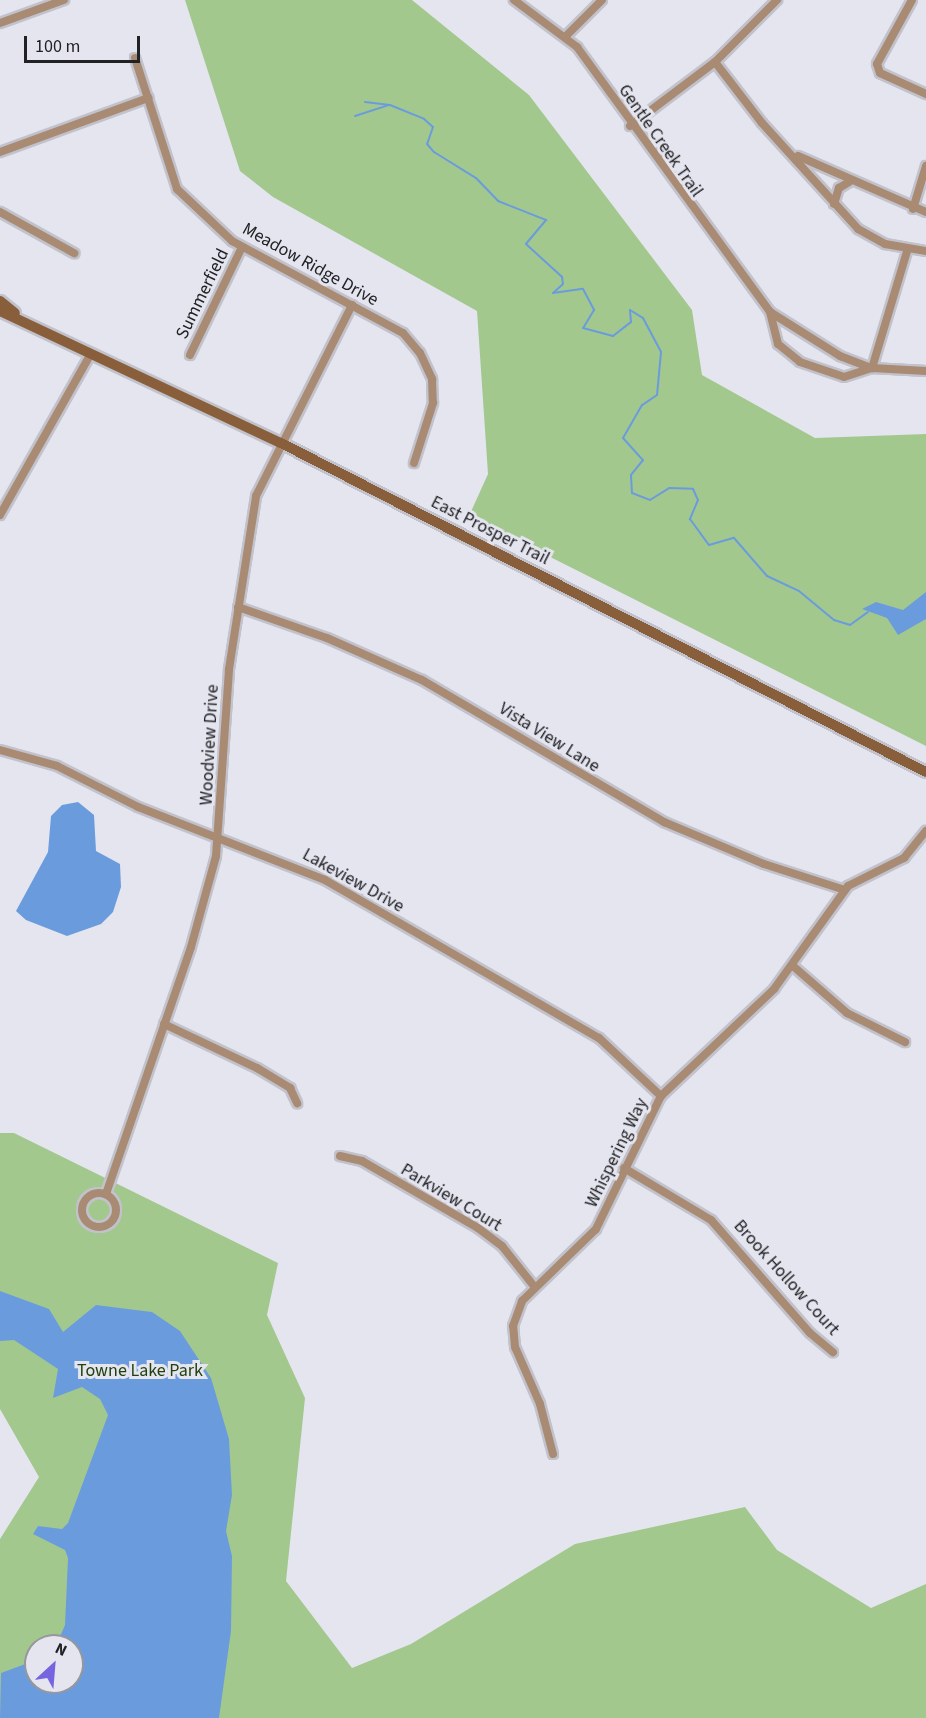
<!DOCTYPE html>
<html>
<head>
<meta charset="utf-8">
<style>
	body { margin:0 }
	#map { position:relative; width:926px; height:1718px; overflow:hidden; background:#e4e5ef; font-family:"Source Sans 3",sans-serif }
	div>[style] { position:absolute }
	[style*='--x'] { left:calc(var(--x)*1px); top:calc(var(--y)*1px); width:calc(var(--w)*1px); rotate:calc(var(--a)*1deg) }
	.green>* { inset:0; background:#a3c88e }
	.water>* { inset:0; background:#6a9cdd }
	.stream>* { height:2px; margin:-1px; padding:0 1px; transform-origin:1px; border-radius:1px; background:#6a9cdd }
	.roads { filter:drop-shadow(2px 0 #c1c2cb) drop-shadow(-2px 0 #c1c2cb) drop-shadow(0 2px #c1c2cb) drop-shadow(0 -2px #c1c2cb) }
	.street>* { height:8px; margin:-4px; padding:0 4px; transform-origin:4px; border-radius:4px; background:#a98a73 }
	.street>.ring { margin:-4px; padding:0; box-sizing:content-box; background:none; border:8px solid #a98a73; border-radius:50% }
	.secondary>* { height:10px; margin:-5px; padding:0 5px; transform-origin:5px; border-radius:5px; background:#895e3b }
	span { translate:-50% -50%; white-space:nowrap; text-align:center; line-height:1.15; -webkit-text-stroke:6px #e4e5ef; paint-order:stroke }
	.street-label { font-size:18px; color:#222225 }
	.park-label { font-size:18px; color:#23410e }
	.north { position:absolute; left:24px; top:1634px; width:60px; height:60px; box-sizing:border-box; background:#e4e5ef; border:2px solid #96979e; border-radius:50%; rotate:26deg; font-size:16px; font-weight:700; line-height:24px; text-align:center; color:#222225 }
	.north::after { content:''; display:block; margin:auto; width:21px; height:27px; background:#7764df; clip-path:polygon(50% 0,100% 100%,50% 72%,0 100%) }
	.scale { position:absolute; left:24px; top:36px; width:116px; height:27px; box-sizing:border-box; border:3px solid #222225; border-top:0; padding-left:8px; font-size:18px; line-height:21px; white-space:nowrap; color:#222225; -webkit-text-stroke:4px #e4e5ef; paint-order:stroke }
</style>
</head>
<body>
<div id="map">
	<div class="green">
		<i style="clip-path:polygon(185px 0,412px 0,529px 95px,692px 310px,702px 375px,815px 438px,926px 434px,926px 746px,469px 516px,488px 474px,477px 311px,273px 197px,240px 171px)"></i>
		<i style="clip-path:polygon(evenodd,0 1133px,14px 1133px,278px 1263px,267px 1315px,305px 1398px,286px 1581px,352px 1668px,411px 1644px,575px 1544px,745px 1507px,777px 1550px,871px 1608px,926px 1584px,926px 1718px,0 1718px,0 1539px,39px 1477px,0 1409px,0 1133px,36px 1646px,72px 1646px,72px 1682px,36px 1682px,36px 1646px)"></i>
	</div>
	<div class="water">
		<i style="clip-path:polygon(926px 592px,926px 619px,898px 635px,887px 618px,862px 609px,876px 602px,903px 610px)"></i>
		<i style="clip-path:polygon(78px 802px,94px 815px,96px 851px,120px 864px,121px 887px,113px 912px,101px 924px,67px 936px,26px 920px,16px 911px,48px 852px,51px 816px,62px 805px)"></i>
		<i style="clip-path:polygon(0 1291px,49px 1309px,63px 1332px,96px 1305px,152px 1312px,180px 1331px,211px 1378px,229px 1439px,232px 1495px,226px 1531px,232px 1556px,231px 1631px,219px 1718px,0 1718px,1px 1673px,36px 1660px,36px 1682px,72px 1682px,72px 1646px,56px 1646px,65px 1625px,68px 1558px,65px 1550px,33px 1534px,38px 1526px,62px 1529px,68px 1523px,108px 1415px,100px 1399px,82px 1387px,53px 1398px,58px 1369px,14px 1340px,0 1341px)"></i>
	</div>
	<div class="stream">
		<i style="--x:365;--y:102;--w:25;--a:7"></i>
		<i style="--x:390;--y:105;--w:37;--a:22"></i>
		<i style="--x:424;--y:119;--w:12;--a:42"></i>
		<i style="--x:433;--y:127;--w:18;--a:109"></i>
		<i style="--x:427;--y:144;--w:11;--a:49"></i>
		<i style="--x:434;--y:152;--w:49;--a:31.8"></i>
		<i style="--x:476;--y:178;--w:32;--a:46"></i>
		<i style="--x:498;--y:201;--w:52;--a:21.6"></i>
		<i style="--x:546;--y:220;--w:31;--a:130"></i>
		<i style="--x:526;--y:244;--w:49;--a:42.5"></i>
		<i style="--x:562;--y:277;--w:7;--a:82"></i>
		<i style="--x:563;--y:284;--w:13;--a:138"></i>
		<i style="--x:553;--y:293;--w:30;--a:-8"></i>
		<i style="--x:583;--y:289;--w:24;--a:62"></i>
		<i style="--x:594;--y:310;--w:21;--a:121"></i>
		<i style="--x:583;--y:328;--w:31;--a:15"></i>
		<i style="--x:613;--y:336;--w:23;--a:-38"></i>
		<i style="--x:631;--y:322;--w:12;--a:-95"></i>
		<i style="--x:630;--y:310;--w:15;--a:32"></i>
		<i style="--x:643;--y:318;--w:38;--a:62"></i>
		<i style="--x:661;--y:352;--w:43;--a:95.3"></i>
		<i style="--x:657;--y:395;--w:18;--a:146"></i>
		<i style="--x:642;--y:405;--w:38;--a:120"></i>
		<i style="--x:623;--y:438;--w:30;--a:48"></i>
		<i style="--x:643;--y:460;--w:19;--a:129"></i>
		<i style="--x:631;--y:475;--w:18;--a:87"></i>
		<i style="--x:632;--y:493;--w:19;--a:21"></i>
		<i style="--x:650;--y:500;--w:22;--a:-32"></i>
		<i style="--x:669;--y:488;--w:24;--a:2"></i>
		<i style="--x:693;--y:489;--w:12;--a:66"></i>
		<i style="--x:698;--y:500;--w:21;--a:113"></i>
		<i style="--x:690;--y:519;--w:32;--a:54"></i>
		<i style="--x:709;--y:545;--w:26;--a:-16"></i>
		<i style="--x:734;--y:538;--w:50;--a:49"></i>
		<i style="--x:767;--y:576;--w:35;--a:25"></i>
		<i style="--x:799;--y:591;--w:45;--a:39.6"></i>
		<i style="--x:834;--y:620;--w:17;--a:17"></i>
		<i style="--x:850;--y:625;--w:22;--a:-36"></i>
		<i style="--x:355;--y:116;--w:36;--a:-18"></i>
	</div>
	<div class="roads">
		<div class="street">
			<i style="--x:514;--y:0;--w:79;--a:36.7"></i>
			<i style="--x:577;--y:47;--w:328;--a:53.9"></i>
			<i style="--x:770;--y:312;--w:83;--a:32.2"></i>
			<i style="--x:840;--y:356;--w:34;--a:21"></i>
			<i style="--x:872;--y:368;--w:54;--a:3.2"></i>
			<i style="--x:912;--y:0;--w:73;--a:118.7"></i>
			<i style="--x:877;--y:64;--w:9;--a:72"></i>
			<i style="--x:880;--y:73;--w:51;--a:24.5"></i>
			<i style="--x:0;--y:23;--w:68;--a:-19.8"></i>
			<i style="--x:565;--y:37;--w:52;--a:-45"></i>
			<i style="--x:135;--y:58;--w:138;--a:72.2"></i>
			<i style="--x:177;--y:189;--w:76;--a:43.4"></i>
			<i style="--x:232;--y:241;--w:194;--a:28.3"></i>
			<i style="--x:403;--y:333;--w:26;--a:50"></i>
			<i style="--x:420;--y:353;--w:29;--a:65"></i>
			<i style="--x:432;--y:379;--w:24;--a:88"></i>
			<i style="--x:433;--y:403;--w:63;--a:107.6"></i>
			<i style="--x:715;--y:62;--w:77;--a:52.4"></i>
			<i style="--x:762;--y:123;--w:143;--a:47.8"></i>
			<i style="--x:858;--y:229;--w:31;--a:29"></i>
			<i style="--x:885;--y:244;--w:42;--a:9.7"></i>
			<i style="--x:630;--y:126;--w:106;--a:-37"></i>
			<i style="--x:715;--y:62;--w:88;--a:-45"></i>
			<i style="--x:0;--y:152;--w:158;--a:-20"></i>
			<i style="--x:798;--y:156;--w:140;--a:23.6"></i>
			<i style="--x:834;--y:204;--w:17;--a:-73"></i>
			<i style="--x:839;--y:188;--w:12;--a:-31"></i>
			<i style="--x:913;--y:209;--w:45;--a:-73.2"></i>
			<i style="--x:0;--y:212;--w:85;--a:29"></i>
			<i style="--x:770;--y:312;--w:33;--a:76"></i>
			<i style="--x:778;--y:344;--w:28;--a:39"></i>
			<i style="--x:800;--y:362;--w:46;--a:18.8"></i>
			<i style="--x:844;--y:377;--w:29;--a:-18"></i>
			<i style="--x:190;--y:355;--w:120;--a:-64.3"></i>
			<i style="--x:872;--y:368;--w:122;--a:-73.3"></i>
			<i style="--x:0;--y:515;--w:181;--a:-60.6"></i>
			<i style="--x:238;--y:607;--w:94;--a:19.2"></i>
			<i style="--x:327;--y:638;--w:104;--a:23.9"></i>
			<i style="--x:422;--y:680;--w:281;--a:30.4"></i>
			<i style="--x:664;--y:822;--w:108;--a:22.8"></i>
			<i style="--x:764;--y:864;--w:85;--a:17.8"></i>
			<i style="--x:0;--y:750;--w:59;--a:15.7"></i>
			<i style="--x:57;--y:766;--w:91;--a:26.8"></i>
			<i style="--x:138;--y:807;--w:201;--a:21.3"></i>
			<i style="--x:325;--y:880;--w:316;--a:30"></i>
			<i style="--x:599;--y:1038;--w:85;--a:43.1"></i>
			<i style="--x:793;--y:966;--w:72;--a:41"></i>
			<i style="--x:847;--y:1013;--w:65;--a:26.6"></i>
			<i style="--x:164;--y:1024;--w:103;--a:25.3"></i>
			<i style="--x:257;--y:1068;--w:39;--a:31"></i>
			<i style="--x:290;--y:1088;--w:17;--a:65"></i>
			<i style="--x:340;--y:1156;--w:23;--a:13"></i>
			<i style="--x:362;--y:1161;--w:134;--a:30"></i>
			<i style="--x:478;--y:1228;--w:30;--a:37"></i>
			<i style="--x:502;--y:1246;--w:50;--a:51.5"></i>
			<i style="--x:624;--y:1168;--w:101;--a:30.9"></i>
			<i style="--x:711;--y:1220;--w:150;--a:48.8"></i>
			<i style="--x:810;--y:1333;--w:30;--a:40"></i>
			<i class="ring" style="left:82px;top:1193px;width:26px;height:26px"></i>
			<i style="--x:106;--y:1194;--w:261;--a:-71"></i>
			<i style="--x:191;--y:947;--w:94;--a:-74.6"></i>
			<i style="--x:216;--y:856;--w:187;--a:-86"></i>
			<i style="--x:229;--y:669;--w:175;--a:-81.1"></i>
			<i style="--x:256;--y:496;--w:214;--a:-63.3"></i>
			<i style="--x:553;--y:1454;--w:52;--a:-104.6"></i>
			<i style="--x:540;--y:1404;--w:62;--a:-113.7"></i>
			<i style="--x:515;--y:1347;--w:21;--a:-95"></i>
			<i style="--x:513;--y:1326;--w:27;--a:-70"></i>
			<i style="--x:522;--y:1301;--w:103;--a:-44.2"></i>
			<i style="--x:596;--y:1229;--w:148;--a:-64"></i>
			<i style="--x:661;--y:1096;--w:156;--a:-43.4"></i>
			<i style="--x:774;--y:989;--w:127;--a:-54.3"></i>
			<i style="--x:848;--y:886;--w:63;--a:-26.6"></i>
			<i style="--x:904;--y:858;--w:35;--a:-51"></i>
		</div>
		<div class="secondary">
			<i style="--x:0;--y:301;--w:19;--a:39"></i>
			<i style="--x:0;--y:311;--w:310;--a:25.2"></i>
			<i style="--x:281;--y:443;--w:724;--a:27.03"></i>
		</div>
	</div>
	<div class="street-label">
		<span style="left:660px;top:141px;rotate:55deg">Gentle Creek Trail</span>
		<span style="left:310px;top:265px;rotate:29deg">Meadow Ridge Drive</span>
		<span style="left:203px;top:294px;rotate:-64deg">Summerfield</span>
		<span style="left:490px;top:531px;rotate:27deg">East Prosper Trail</span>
		<span style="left:549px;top:738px;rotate:32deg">Vista View Lane</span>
		<span style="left:210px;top:745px;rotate:-87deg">Woodview Drive</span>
		<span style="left:353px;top:881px;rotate:29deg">Lakeview Drive</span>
		<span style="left:617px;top:1153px;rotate:-64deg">Whispering Way</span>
		<span style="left:451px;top:1198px;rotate:31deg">Parkview Court</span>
		<span style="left:786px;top:1278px;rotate:48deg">Brook Hollow Court</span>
	</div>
	<div class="park-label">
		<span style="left:140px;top:1371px">Towne Lake Park</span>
	</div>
	<div class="north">N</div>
	<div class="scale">100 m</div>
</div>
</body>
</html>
